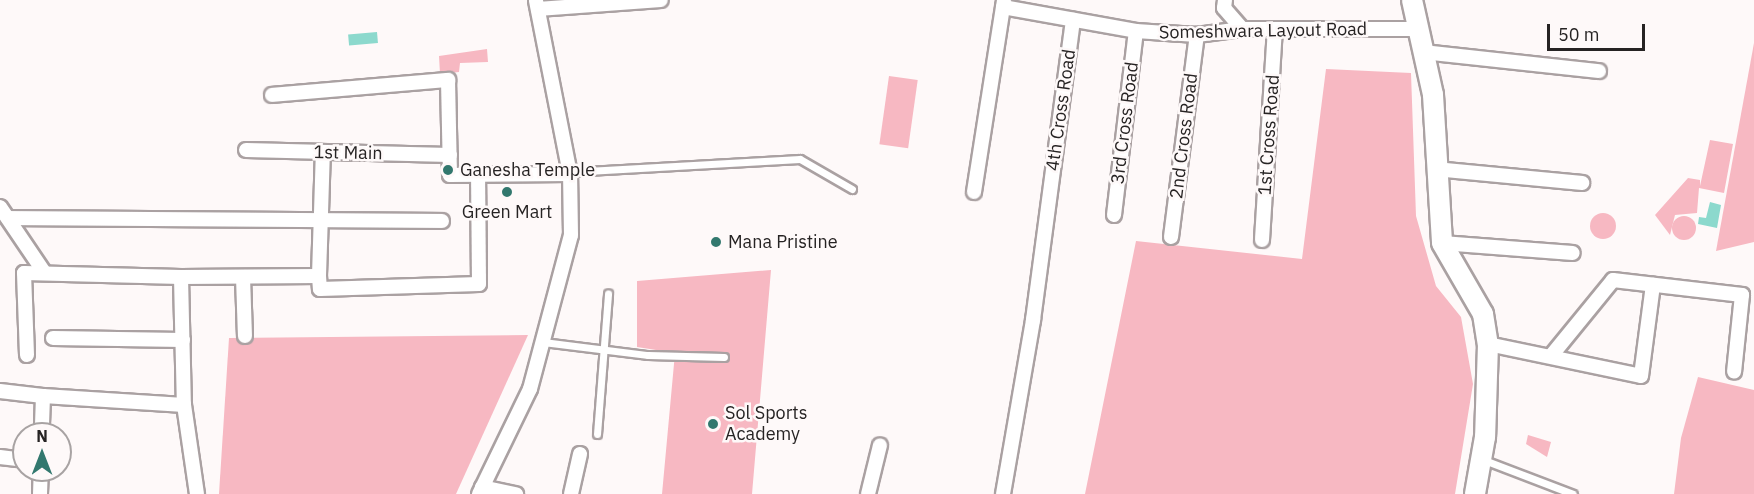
<!DOCTYPE html>
<html>
<head>
<meta charset="utf-8">
<style>
	body { margin:0 }
	#map { position:relative; width:1754px; height:494px; overflow:hidden; background:#fef9f9; font-family:"IBM Plex Sans",sans-serif }
	div>[style] { position:absolute }
	[style*='--x'] { left:calc(var(--x)*1px); top:calc(var(--y)*1px); width:calc(var(--w)*1px); rotate:calc(var(--a)*1deg) }
	.green>* { inset:0; background:#f7b8c2; transform-origin:0 0 }
	.round { border-radius:50% }
	.water>* { inset:0; background:#8cd9cd; transform-origin:0 0 }
	.roads { filter:drop-shadow(2px 0 #aaa1a2) drop-shadow(-2px 0 #aaa1a2) drop-shadow(0 2px #aaa1a2) drop-shadow(0 -2px #aaa1a2) }
	.lane>* { height:7px; margin:-3.5px; padding:0 3.5px; transform-origin:3.5px; border-radius:3.5px; background:#fff }
	.street>* { height:14px; margin:-7px; padding:0 7px; transform-origin:7px; border-radius:7px; background:#fff }
	.secondary>* { height:20px; margin:-10px; padding:0 10px; transform-origin:10px; border-radius:10px; background:#fff }
	.dots>* { width:16px; height:16px; translate:-50% -50%; box-sizing:border-box; border:3px solid #fef9f9; border-radius:50% }
	span { translate:-50% -50%; white-space:nowrap; text-align:center; line-height:1.15; -webkit-text-stroke:5px #fef9f9; paint-order:stroke }
	.street-label { font-size:18px; color:#262323 }
	.poi-label { font-size:18px; color:#262323 }
	.left { translate:0 -50%; text-align:left }
	.north { position:absolute; left:12px; top:422px; width:60px; height:60px; box-sizing:border-box; background:#fef9f9; border:2px solid #a8a3a3; border-radius:50%; rotate:0deg; font-size:16px; font-weight:700; line-height:24px; text-align:center; color:#262323 }
	.north::after { content:''; display:block; margin:auto; width:21px; height:27px; background:#32786e; clip-path:polygon(50% 0,100% 100%,50% 72%,0 100%) }
	.scale { position:absolute; left:1547px; top:24px; width:98px; height:27px; box-sizing:border-box; border:3px solid #262323; border-top:0; padding-left:8px; font-size:18px; line-height:21px; white-space:nowrap; color:#262323; -webkit-text-stroke:4px #fef9f9; paint-order:stroke }
</style>
</head>
<body>
<div id="map">
	<div class="green">
		<i style="clip-path:polygon(1754px 43px,1754px 242px,1716px 251px)"></i>
		<i style="clip-path:polygon(487px 49px,488px 62px,460px 63px,459px 72px,440px 74px,439px 56px)"></i>
		<i style="clip-path:polygon(1326px 69px,1411px 73px,1416px 216px,1436px 286px,1461px 317px,1473px 384px,1455px 494px,1085px 494px,1136px 241px,1302px 259px)"></i>
		<i style="left:889px;top:76px;width:29px;height:69px;rotate:8deg"></i>
		<i style="clip-path:polygon(1710px 140px,1733px 144px,1724px 193px,1699px 188px,1697px 213px,1675px 215px,1670px 235px,1655px 215px,1688px 178px,1700px 180px,1700px 186px)"></i>
		<i class="round" style="left:1590px;top:213px;width:26px;height:26px"></i>
		<i class="round" style="left:1672px;top:216px;width:24px;height:24px"></i>
		<i style="clip-path:polygon(771px 270px,752px 494px,662px 494px,675px 353px,637px 347px,637px 281px)"></i>
		<i style="clip-path:polygon(528px 335px,456px 494px,219px 494px,229px 338px)"></i>
		<i style="clip-path:polygon(1698px 377px,1754px 390px,1754px 494px,1674px 494px,1681px 438px)"></i>
		<i style="clip-path:polygon(1528px 435px,1551px 442px,1547px 457px,1526px 444px)"></i>
	</div>
	<div class="water">
		<i style="left:377px;top:32px;width:11px;height:29px;rotate:85deg"></i>
		<i style="clip-path:polygon(1710px 202px,1721px 205px,1717px 228px,1698px 224px,1699px 217px,1706px 218px)"></i>
	</div>
	<div class="roads">
		<div class="lane">
			<i style="--x:569;--y:172;--w:231;--a:-3.2"></i>
			<i style="--x:800;--y:159;--w:60;--a:30"></i>
			<i style="--x:543;--y:342;--w:106;--a:7.1"></i>
			<i style="--x:648;--y:355;--w:76;--a:1.5"></i>
			<i style="--x:597;--y:434;--w:141;--a:-85.5"></i>
			<i style="--x:1484;--y:460;--w:95;--a:20.9"></i>
		</div>
		<div class="street">
			<i style="--x:1225;--y:0;--w:8;--a:97"></i>
			<i style="--x:1224;--y:8;--w:28;--a:49"></i>
			<i style="--x:1003;--y:7;--w:135;--a:10.2"></i>
			<i style="--x:1136;--y:31;--w:61;--a:3.8"></i>
			<i style="--x:1197;--y:35;--w:45;--a:-7.6"></i>
			<i style="--x:1242;--y:29;--w:176;--a:0"></i>
			<i style="--x:538;--y:9;--w:123;--a:-4.2"></i>
			<i style="--x:1423;--y:52;--w:177;--a:6.2"></i>
			<i style="--x:272;--y:95;--w:177;--a:-4.9"></i>
			<i style="--x:448;--y:80;--w:95;--a:88.8"></i>
			<i style="--x:450;--y:175;--w:120;--a:-0.5"></i>
			<i style="--x:246;--y:150;--w:204;--a:1.4"></i>
			<i style="--x:1435;--y:169;--w:148;--a:5.4"></i>
			<i style="--x:974;--y:192;--w:194;--a:-81.1"></i>
			<i style="--x:0;--y:207;--w:78;--a:55.9"></i>
			<i style="--x:1114;--y:215;--w:185;--a:-83.2"></i>
			<i style="--x:8;--y:218;--w:434;--a:0.4"></i>
			<i style="--x:1171;--y:237;--w:204;--a:-82.7"></i>
			<i style="--x:1262;--y:240;--w:211;--a:-86.5"></i>
			<i style="--x:1442;--y:243;--w:131;--a:4.4"></i>
			<i style="--x:319;--y:276;--w:124;--a:-88.2"></i>
			<i style="--x:181;--y:277;--w:138;--a:-0.4"></i>
			<i style="--x:319;--y:276;--w:13;--a:86"></i>
			<i style="--x:320;--y:289;--w:159;--a:-1.8"></i>
			<i style="--x:479;--y:284;--w:108;--a:-90.5"></i>
			<i style="--x:243;--y:277;--w:59;--a:88.1"></i>
			<i style="--x:53;--y:338;--w:130;--a:0.9"></i>
			<i style="--x:1488;--y:344;--w:156;--a:11.8"></i>
			<i style="--x:1641;--y:376;--w:92;--a:-82.5"></i>
			<i style="--x:27;--y:355;--w:82;--a:-92.1"></i>
			<i style="--x:24;--y:273;--w:157;--a:1.5"></i>
			<i style="--x:181;--y:277;--w:128;--a:88.7"></i>
			<i style="--x:184;--y:405;--w:141;--a:-176.3"></i>
			<i style="--x:43;--y:396;--w:38;--a:92"></i>
			<i style="--x:1551;--y:356;--w:98;--a:-50.8"></i>
			<i style="--x:1613;--y:280;--w:130;--a:6.6"></i>
			<i style="--x:1742;--y:295;--w:77;--a:95.9"></i>
			<i style="--x:0;--y:391;--w:43;--a:6.6"></i>
			<i style="--x:184;--y:405;--w:90;--a:81.7"></i>
			<i style="--x:0;--y:457;--w:24;--a:7"></i>
			<i style="--x:482;--y:487;--w:35;--a:12"></i>
			<i style="--x:40;--y:494;--w:24;--a:-88"></i>
			<i style="--x:479;--y:494;--w:117;--a:-64.1"></i>
			<i style="--x:530;--y:389;--w:159;--a:-75.1"></i>
			<i style="--x:571;--y:235;--w:61;--a:-90.9"></i>
			<i style="--x:570;--y:174;--w:177;--a:-101.1"></i>
			<i style="--x:571;--y:494;--w:41;--a:-77.3"></i>
			<i style="--x:868;--y:494;--w:50;--a:-76.2"></i>
			<i style="--x:1003;--y:494;--w:177;--a:-80.2"></i>
			<i style="--x:1033;--y:320;--w:303;--a:-82.4"></i>
		</div>
		<div class="secondary">
			<i style="--x:1412;--y:0;--w:97;--a:77.5"></i>
			<i style="--x:1433;--y:95;--w:148;--a:86.5"></i>
			<i style="--x:1442;--y:243;--w:82;--a:60"></i>
			<i style="--x:1483;--y:314;--w:30;--a:81"></i>
			<i style="--x:1488;--y:344;--w:93;--a:91.8"></i>
			<i style="--x:1485;--y:437;--w:58;--a:100"></i>
		</div>
	</div>
	<div class="dots">
		<i style="left:448px;top:170px;background:#32786e"></i>
		<i style="left:507px;top:192px;background:#32786e"></i>
		<i style="left:716px;top:242px;background:#32786e"></i>
		<i style="left:713px;top:424px;background:#32786e"></i>
	</div>
	<div class="street-label">
		<span style="left:1263px;top:31px;rotate:-1deg">Someshwara Layout Road</span>
		<span style="left:1061px;top:110px;rotate:-82deg">4th Cross Road</span>
		<span style="left:1125px;top:123px;rotate:-83deg">3rd Cross Road</span>
		<span style="left:1269px;top:135px;rotate:-86deg">1st Cross Road</span>
		<span style="left:1184px;top:136px;rotate:-83deg">2nd Cross Road</span>
		<span style="left:348px;top:153px;rotate:1deg">1st Main</span>
	</div>
	<div class="poi-label">
		<span class="left" style="left:460px;top:170px">Ganesha Temple</span>
		<span style="left:507px;top:212px">Green Mart</span>
		<span class="left" style="left:728px;top:242px">Mana Pristine</span>
		<span class="left" style="left:725px;top:424px">Sol Sports<br>Academy</span>
	</div>
	<div class="north">N</div>
	<div class="scale">50 m</div>
</div>
</body>
</html>
